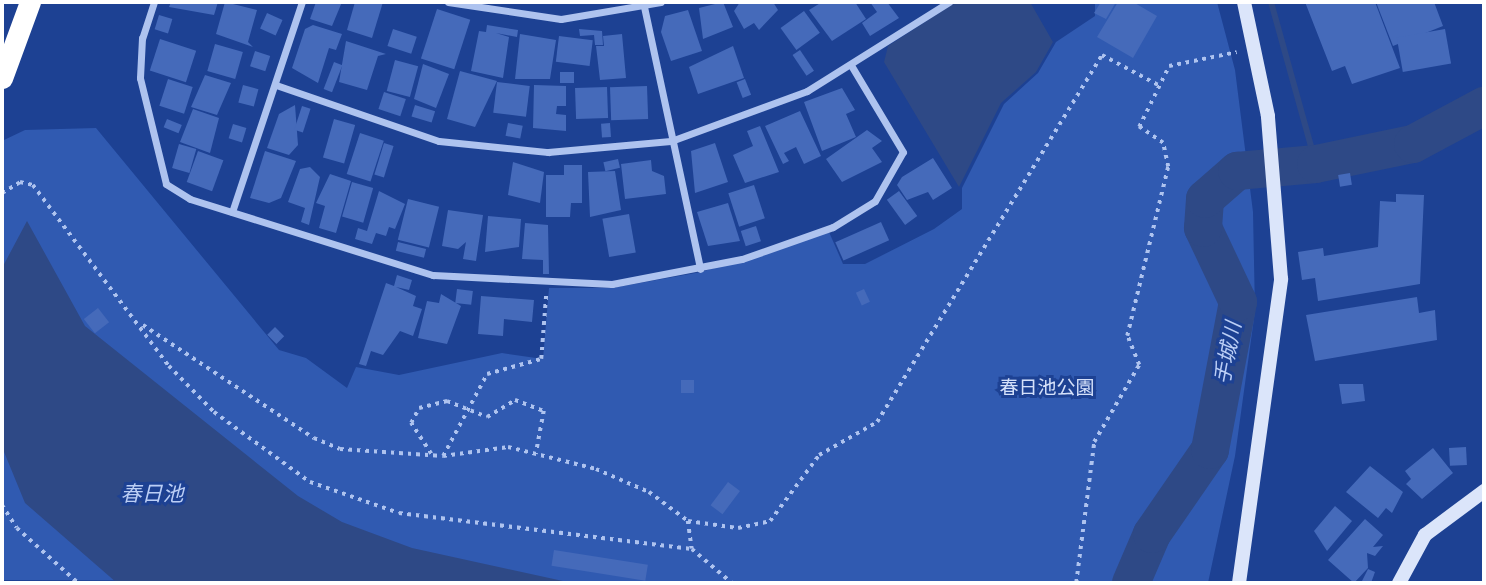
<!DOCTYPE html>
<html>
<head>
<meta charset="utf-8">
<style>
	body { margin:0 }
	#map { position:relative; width:1486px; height:585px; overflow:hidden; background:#1d4193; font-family:"Space Grotesk","Noto Sans JP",sans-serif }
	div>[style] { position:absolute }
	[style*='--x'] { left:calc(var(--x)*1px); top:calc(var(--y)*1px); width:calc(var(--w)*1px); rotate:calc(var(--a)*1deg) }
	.green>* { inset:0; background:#305ab1 }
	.water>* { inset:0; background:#2e4986 }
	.stream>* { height:6px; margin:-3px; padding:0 3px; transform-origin:3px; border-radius:3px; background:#2e4986 }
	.river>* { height:38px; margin:-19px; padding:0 19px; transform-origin:19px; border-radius:19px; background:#2e4986 }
	.building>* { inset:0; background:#456aba; transform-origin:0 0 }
	.path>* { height:3.5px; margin-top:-1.75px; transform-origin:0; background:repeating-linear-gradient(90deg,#aec3ef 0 3.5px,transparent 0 8.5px) }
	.street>* { height:7px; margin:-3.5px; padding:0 3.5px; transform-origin:3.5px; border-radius:3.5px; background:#aec3ef }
	.secondary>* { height:14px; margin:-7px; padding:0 7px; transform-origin:7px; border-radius:7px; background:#dbe5fa }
	.highway>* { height:21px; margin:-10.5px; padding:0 10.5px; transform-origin:10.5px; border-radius:10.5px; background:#fff }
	span { translate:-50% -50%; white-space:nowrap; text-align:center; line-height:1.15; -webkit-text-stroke:6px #1d4193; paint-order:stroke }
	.park-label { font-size:19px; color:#d5e1fa }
	.water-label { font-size:21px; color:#bbcef5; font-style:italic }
	.frame { position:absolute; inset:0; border:4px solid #fff; pointer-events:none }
</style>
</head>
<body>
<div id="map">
	<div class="green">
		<i style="clip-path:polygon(1095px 2px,1217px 2px,1235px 70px,1253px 212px,1255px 311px,1235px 456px,1208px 583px,2px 580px,4px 140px,25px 130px,96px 128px,279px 350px,306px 358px,347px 388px,356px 367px,399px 375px,502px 353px,543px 359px,549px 288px,612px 288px,701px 272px,829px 232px,843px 264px,865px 264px,934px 229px,962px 209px,962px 188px,1004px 104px,1038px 73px,1056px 42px,1095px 16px)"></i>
	</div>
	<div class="water">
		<i style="clip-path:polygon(956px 2px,1030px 2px,1053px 42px,1036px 72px,1001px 103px,959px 187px,884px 62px,888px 46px)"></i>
		<i style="clip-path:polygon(27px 221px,85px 326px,298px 496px,342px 522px,412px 548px,572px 583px,117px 583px,25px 503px,2px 447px,2px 268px)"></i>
	</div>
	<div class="stream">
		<i style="--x:1271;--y:2;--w:168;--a:74.5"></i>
	</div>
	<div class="river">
		<i style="--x:1131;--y:583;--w:53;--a:-66.8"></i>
		<i style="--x:1152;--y:534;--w:102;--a:-55.4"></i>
		<i style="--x:1210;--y:450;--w:151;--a:-79.3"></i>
		<i style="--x:1238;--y:302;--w:82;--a:-115.3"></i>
		<i style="--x:1203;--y:228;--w:29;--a:-86"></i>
		<i style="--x:1205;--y:199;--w:43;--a:-41.2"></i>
		<i style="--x:1237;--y:171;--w:79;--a:-5.1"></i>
		<i style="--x:1316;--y:164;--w:99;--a:-11.7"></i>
		<i style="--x:1413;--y:144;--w:81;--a:-28.2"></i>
	</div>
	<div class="building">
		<i style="clip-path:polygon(171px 2px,218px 2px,214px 15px,169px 7px)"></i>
		<i style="clip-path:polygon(225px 2px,257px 10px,248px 42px,253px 47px,216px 34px)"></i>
		<i style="clip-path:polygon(316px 2px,342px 2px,332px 26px,310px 19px)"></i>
		<i style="clip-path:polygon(355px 2px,383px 2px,372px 38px,347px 30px)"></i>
		<i style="clip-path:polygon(723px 2px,733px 27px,703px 39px,699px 8px)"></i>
		<i style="clip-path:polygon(740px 2px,773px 2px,778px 10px,759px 30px,754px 23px,744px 29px,734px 11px)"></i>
		<i style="clip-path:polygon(822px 2px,855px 2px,866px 19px,832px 41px,809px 10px)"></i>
		<i style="clip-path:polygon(870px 2px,887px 2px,899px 18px,870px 36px,862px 23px,877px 12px)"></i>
		<i style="clip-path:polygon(1101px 2px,1116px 2px,1106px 19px,1094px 13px)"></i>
		<i style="clip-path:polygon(1118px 2px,1133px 2px,1157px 16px,1133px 58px,1097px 37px)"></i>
		<i style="clip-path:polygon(1305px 2px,1375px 2px,1400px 68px,1352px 84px,1345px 66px,1332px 71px)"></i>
		<i style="clip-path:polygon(1376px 2px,1434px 2px,1443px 26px,1393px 46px)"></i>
		<i style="left:437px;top:9px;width:35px;height:52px;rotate:18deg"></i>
		<i style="clip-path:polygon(688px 10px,702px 51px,671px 61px,661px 32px,665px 16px)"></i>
		<i style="left:804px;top:11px;width:27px;height:29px;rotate:54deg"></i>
		<i style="left:267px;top:13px;width:17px;height:17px;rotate:24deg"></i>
		<i style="left:159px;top:15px;width:14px;height:15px;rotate:17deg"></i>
		<i style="clip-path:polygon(313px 25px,342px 34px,336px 50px,329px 48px,318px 83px,292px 68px,305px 29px)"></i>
		<i style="clip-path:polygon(487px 25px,518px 30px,517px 37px,496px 33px,509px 37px,503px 78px,471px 71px,479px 31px,486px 32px)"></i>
		<i style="left:393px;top:29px;width:25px;height:18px;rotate:18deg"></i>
		<i style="clip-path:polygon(579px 29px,602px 31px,603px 45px,595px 45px,594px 35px,580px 36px)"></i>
		<i style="left:1445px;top:29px;width:35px;height:49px;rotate:80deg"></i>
		<i style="clip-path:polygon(520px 34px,556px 40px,550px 79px,515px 79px)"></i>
		<i style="clip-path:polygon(622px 34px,626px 78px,600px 80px,596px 46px,604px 46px,603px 36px)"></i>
		<i style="left:559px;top:36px;width:34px;height:26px;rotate:7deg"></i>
		<i style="left:160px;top:39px;width:38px;height:33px;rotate:18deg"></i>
		<i style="clip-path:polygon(346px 41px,386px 54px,378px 56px,367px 90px,339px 82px)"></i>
		<i style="left:215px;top:44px;width:29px;height:28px;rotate:16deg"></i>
		<i style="clip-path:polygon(733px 46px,744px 78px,698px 94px,689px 67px)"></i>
		<i style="left:800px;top:50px;width:25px;height:9px;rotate:56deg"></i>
		<i style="left:255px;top:51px;width:16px;height:16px;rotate:18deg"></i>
		<i style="left:395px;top:60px;width:24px;height:32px;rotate:15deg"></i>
		<i style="left:334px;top:62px;width:9px;height:29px;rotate:21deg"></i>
		<i style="clip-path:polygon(423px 64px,449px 74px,436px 108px,414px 99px)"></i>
		<i style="clip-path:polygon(460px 71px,497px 81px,475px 127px,447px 119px)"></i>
		<i style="left:560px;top:72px;width:14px;height:11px"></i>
		<i style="clip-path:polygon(205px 75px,231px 83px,217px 115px,191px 107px)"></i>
		<i style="left:168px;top:79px;width:26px;height:28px;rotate:18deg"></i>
		<i style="left:745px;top:79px;width:17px;height:9px;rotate:69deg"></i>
		<i style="left:497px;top:82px;width:33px;height:31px;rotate:7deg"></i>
		<i style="left:243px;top:85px;width:16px;height:18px;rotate:15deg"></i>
		<i style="clip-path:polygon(534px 85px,566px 86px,566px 106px,557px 106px,556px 114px,566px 115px,566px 131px,533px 128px)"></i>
		<i style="left:647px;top:86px;width:33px;height:37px;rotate:88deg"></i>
		<i style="left:607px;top:87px;width:31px;height:32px;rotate:88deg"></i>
		<i style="clip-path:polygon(842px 88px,855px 110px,846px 114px,856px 137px,822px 151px,804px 102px)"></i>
		<i style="left:384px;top:92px;width:23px;height:18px;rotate:18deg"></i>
		<i style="clip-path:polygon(295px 105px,298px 145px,289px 155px,267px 148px,279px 114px)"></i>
		<i style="left:415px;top:105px;width:21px;height:12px;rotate:17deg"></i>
		<i style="left:302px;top:106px;width:9px;height:25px;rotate:18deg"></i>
		<i style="clip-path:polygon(193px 109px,219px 118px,210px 153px,180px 142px)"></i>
		<i style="clip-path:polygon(800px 111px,821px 156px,804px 164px,796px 147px,784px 153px,789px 161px,783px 164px,765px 126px)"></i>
		<i style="left:167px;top:119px;width:16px;height:9px;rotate:22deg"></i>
		<i style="left:334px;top:119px;width:22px;height:40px;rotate:16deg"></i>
		<i style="left:508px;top:123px;width:15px;height:13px;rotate:11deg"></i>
		<i style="left:610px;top:123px;width:14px;height:9px;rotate:86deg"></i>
		<i style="left:233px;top:124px;width:14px;height:15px;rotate:17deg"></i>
		<i style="clip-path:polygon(760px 126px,779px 172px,745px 183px,733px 155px,753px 146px,747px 131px)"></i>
		<i style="clip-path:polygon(867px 130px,882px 141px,872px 148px,882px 162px,842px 182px,826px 159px)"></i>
		<i style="left:360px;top:133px;width:25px;height:43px;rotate:18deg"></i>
		<i style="left:384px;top:143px;width:10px;height:33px;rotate:17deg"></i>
		<i style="clip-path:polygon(715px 143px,728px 182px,695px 193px,691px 151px)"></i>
		<i style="left:179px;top:144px;width:18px;height:25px;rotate:16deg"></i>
		<i style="left:198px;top:151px;width:27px;height:33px;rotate:20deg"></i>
		<i style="clip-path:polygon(265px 151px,296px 161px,281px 198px,269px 203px,250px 198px)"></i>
		<i style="clip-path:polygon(933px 158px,952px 188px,933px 200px,928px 192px,907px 200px,897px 185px,902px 177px)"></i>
		<i style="left:618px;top:159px;width:9px;height:15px;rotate:77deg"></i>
		<i style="clip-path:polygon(651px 160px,652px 171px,664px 176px,666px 194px,625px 199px,621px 164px)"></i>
		<i style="clip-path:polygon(513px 162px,544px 172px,540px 203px,508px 195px)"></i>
		<i style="clip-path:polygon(564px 165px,582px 165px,582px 203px,571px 203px,570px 217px,546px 217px,546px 175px,564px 175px)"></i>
		<i style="clip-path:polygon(310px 167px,320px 177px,309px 225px,301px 222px,305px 208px,288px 202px,300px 169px)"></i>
		<i style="clip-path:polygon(615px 171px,621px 210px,590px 217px,588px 172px)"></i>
		<i style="left:1350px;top:173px;width:12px;height:12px;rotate:81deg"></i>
		<i style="clip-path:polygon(330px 174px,351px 181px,336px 233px,319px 228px,325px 206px,316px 203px)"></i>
		<i style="left:352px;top:182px;width:22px;height:36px;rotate:16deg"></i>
		<i style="left:754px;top:185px;width:35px;height:27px;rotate:72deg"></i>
		<i style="clip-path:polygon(379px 191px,405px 204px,395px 229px,389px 227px,386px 236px,376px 233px,372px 244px,355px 239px,358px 228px,367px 231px)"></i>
		<i style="left:899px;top:191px;width:31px;height:15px;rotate:54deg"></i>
		<i style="clip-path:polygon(1396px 194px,1424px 195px,1420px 284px,1318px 301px,1315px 278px,1302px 280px,1298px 252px,1323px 248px,1324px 256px,1378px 247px,1380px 201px,1396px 202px)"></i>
		<i style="left:408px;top:199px;width:32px;height:42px;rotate:14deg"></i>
		<i style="clip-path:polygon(728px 203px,740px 241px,708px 246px,697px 212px)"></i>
		<i style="clip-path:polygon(448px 210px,483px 215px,476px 261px,463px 259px,466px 242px,458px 249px,442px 246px)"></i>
		<i style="left:629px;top:214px;width:39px;height:27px;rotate:80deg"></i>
		<i style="clip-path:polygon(488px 216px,521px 219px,519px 247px,485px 252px)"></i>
		<i style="left:881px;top:222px;width:20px;height:50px;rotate:66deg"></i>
		<i style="clip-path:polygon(525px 223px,548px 225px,549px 274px,543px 274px,543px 260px,522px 259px)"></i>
		<i style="left:756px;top:226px;width:16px;height:16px;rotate:72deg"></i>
		<i style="left:398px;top:242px;width:29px;height:9px;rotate:14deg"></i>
		<i style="clip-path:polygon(397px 275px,412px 280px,409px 290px,396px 287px,416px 296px,413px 306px,422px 309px,413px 336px,400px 331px,383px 355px,371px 351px,366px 366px,359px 364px,386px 283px,394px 286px)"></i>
		<i style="left:457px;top:289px;width:16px;height:14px;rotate:7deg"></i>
		<i style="left:864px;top:289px;width:14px;height:9px;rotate:65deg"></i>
		<i style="clip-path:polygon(441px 294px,461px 306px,447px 344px,418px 338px,427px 301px,439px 303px)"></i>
		<i style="clip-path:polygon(481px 296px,534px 300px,532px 322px,504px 319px,503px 336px,478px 334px)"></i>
		<i style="clip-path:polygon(1417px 297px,1419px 313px,1435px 310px,1437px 340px,1315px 361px,1306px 315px)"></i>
		<i style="left:98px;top:308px;width:18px;height:18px;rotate:52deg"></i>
		<i style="left:275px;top:327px;width:13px;height:11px;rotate:45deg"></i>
		<i style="left:681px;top:380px;width:13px;height:13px"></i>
		<i style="clip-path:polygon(1339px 384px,1363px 384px,1365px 401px,1342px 404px)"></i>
		<i style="left:1466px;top:447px;width:18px;height:17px;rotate:87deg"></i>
		<i style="clip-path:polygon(1433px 448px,1453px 473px,1422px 499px,1406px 484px,1411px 479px,1405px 471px)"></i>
		<i style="clip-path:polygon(1370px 466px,1403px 492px,1392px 513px,1386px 508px,1378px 518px,1346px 492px)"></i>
		<i style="left:728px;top:482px;width:15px;height:29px;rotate:37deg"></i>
		<i style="clip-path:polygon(1335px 506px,1352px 521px,1327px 551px,1314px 531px)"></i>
		<i style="clip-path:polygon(1365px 519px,1383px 535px,1373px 547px,1383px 546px,1375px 556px,1367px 553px,1368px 568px,1354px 583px,1328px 560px)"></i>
		<i style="left:554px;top:550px;width:95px;height:16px;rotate:9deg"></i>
		<i style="clip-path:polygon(1368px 569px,1375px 572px,1371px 583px,1361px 583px)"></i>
	</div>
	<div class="path">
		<i style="--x:2;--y:193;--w:21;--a:-31"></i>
		<i style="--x:20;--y:182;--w:13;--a:13"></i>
		<i style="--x:33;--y:185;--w:226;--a:53.1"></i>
		<i style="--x:169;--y:366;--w:64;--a:45.6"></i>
		<i style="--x:214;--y:412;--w:119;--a:36.1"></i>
		<i style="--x:310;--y:482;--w:94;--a:19.2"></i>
		<i style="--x:399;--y:513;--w:295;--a:7"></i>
		<i style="--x:692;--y:549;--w:52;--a:40.4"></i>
		<i style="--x:143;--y:325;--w:205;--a:33.5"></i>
		<i style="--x:314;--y:438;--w:28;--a:23"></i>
		<i style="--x:340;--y:449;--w:103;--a:3.9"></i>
		<i style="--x:443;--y:456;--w:66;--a:-7.9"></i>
		<i style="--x:508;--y:447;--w:91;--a:14"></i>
		<i style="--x:596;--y:469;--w:58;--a:23.5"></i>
		<i style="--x:649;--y:492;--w:49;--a:36.6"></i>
		<i style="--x:688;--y:521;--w:28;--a:82"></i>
		<i style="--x:431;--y:454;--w:37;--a:-123"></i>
		<i style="--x:411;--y:423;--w:17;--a:-62"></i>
		<i style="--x:419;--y:408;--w:29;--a:-14"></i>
		<i style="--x:447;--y:401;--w:43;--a:21.8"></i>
		<i style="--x:487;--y:417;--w:33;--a:-31"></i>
		<i style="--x:515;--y:400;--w:31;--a:21"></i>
		<i style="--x:544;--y:411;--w:44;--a:100.5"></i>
		<i style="--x:443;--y:456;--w:93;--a:-61.8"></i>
		<i style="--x:487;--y:374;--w:56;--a:-15.5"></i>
		<i style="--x:541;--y:359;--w:65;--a:-85.6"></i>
		<i style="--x:2;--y:505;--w:27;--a:57"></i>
		<i style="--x:17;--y:528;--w:82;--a:42"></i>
		<i style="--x:688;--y:521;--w:50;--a:8"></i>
		<i style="--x:738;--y:528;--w:33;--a:-12"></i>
		<i style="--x:770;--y:521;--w:82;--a:-53.4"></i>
		<i style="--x:819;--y:455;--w:67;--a:-29.6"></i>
		<i style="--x:877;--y:422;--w:430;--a:-58.5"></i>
		<i style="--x:1102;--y:55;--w:66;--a:28.1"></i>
		<i style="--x:1076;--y:583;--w:142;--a:-82.7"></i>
		<i style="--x:1094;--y:442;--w:89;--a:-59.7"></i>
		<i style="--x:1139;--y:365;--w:31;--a:-112"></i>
		<i style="--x:1127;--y:336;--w:174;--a:-76.4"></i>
		<i style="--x:1168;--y:167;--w:25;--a:-102"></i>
		<i style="--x:1163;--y:143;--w:29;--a:-146"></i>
		<i style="--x:1139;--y:127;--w:68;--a:-63.8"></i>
		<i style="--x:1169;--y:66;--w:69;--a:-11.6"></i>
	</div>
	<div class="street">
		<i style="--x:154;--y:2;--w:38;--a:108"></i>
		<i style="--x:142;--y:38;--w:40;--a:92.9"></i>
		<i style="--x:140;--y:78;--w:109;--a:76.2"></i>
		<i style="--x:166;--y:184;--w:28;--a:32"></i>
		<i style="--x:190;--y:199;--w:255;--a:17.4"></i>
		<i style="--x:433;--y:275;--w:179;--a:2.9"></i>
		<i style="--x:612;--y:284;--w:132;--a:-10.9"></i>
		<i style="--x:742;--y:259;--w:96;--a:-19.4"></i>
		<i style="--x:833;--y:227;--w:49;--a:-31.8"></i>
		<i style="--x:875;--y:201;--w:56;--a:-60.3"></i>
		<i style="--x:903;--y:152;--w:101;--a:-120.9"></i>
		<i style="--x:448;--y:2;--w:114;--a:8.6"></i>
		<i style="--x:561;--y:19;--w:101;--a:-9.6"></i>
		<i style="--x:643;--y:2;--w:273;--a:77.9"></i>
		<i style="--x:276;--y:85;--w:172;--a:19"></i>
		<i style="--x:439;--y:141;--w:110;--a:5.8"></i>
		<i style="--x:548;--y:152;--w:123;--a:-5.1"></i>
		<i style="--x:671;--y:141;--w:145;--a:-20.2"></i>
		<i style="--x:807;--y:91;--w:168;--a:-32.1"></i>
		<i style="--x:232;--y:212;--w:221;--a:-71.6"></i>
	</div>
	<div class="secondary">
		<i style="--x:1239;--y:583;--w:307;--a:-82.1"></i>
		<i style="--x:1281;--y:279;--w:164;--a:-94.6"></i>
		<i style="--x:1268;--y:116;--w:116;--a:-101.9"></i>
		<i style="--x:1399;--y:583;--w:55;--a:-61.6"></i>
		<i style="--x:1425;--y:535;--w:74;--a:-36.7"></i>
	</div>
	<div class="highway">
		<i style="--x:2;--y:78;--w:81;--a:-69.8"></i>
	</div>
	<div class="park-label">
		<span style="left:1047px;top:388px">春日池公園</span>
	</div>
	<div class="water-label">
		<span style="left:1228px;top:353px;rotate:-79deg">手城川</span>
		<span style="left:152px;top:494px">春日池</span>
	</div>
	<div class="frame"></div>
</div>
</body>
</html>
